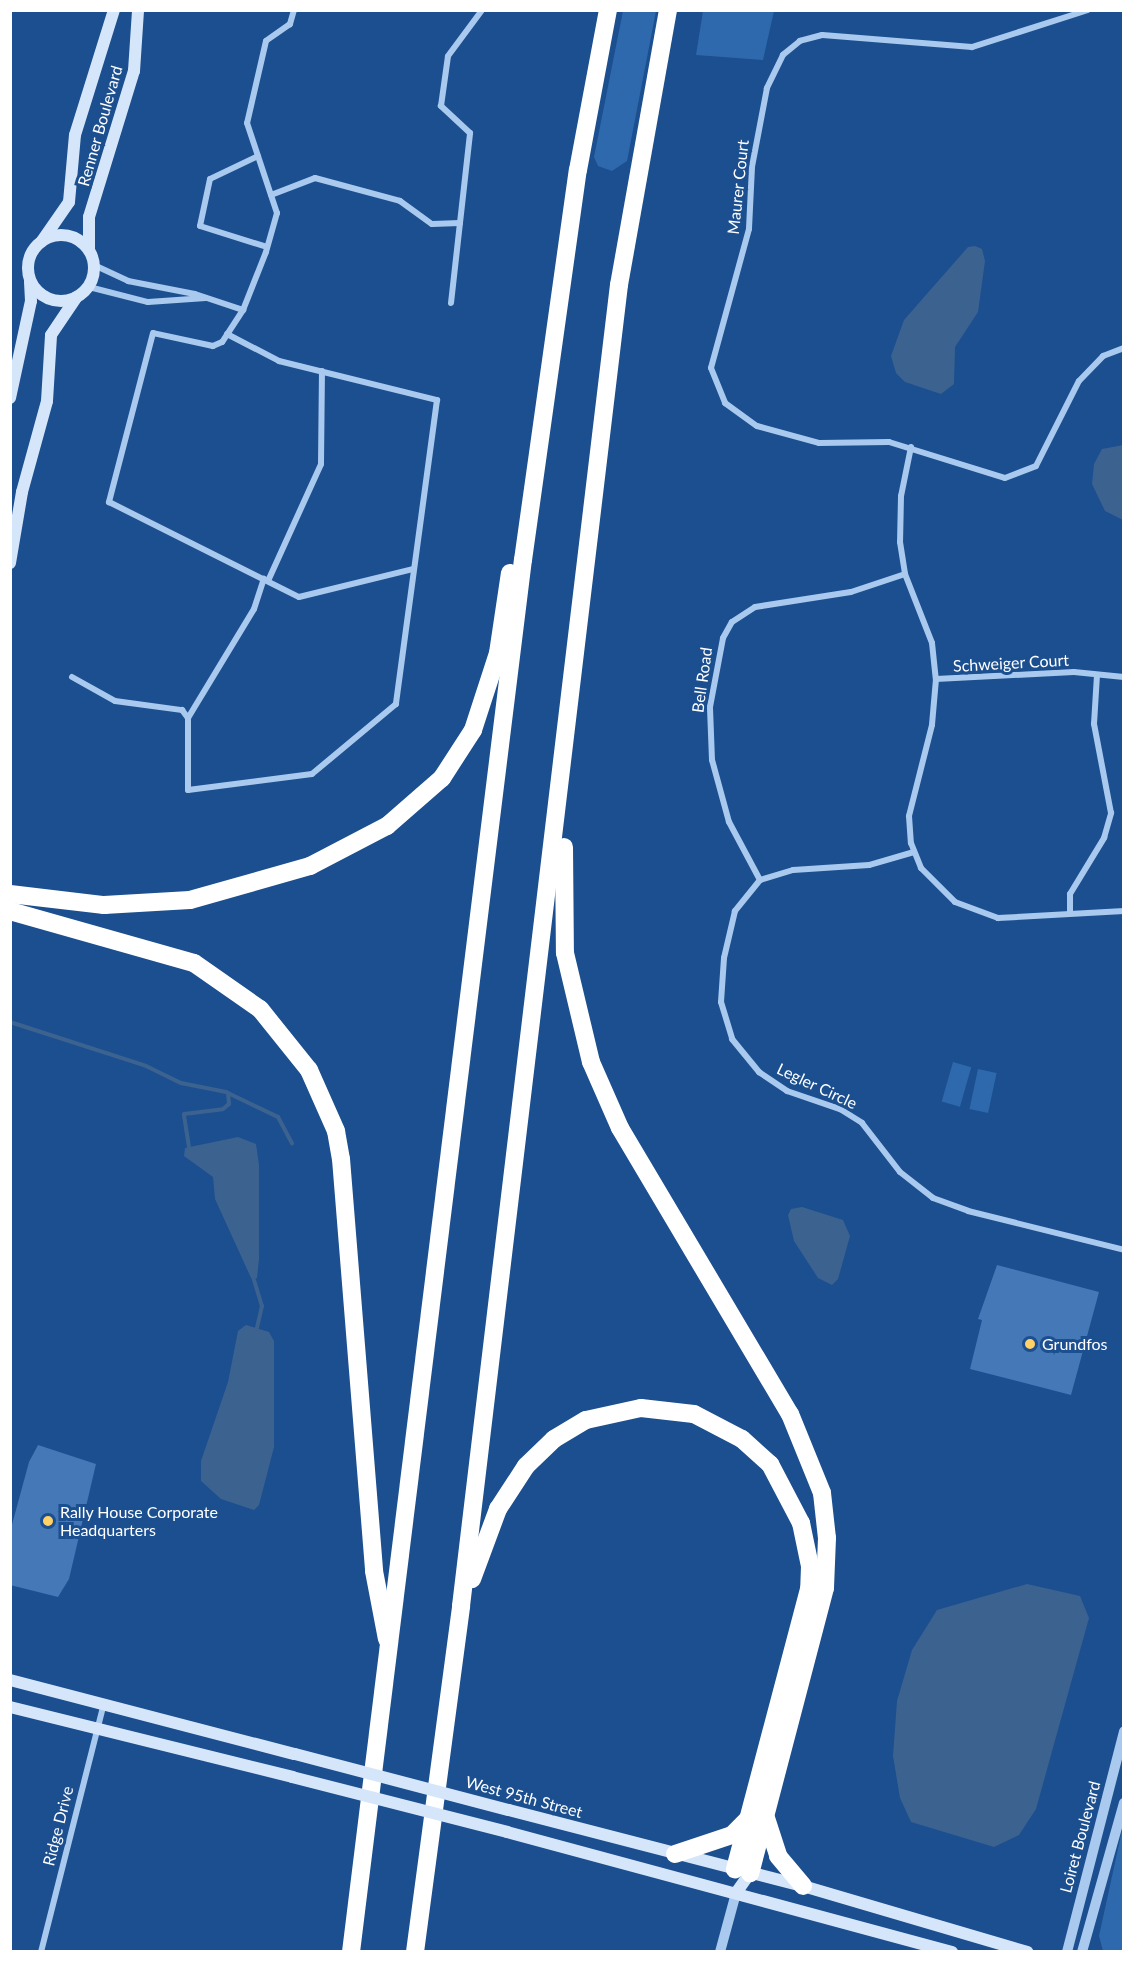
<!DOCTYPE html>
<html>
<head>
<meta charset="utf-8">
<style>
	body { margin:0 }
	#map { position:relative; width:1134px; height:1962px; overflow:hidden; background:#1b4f8f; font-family:Lato,sans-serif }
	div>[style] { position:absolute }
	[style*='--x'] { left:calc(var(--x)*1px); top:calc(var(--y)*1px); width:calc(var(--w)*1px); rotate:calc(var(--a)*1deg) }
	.green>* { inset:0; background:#2e69ad; transform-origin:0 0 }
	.water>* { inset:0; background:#3c6290 }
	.stream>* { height:4px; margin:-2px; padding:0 2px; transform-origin:2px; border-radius:2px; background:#3c6290 }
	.building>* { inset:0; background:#4478b7 }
	.minor>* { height:6px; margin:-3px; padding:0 3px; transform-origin:3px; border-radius:3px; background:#a9c9ee }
	.tertiary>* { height:10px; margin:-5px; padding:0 5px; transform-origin:5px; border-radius:5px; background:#a9c9ee }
	.secondary>* { height:12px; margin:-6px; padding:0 6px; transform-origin:6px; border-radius:6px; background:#d6e6fa }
	.secondary>.ring { margin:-6px; padding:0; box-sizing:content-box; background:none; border:12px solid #d6e6fa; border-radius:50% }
	.motorway>* { height:18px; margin:-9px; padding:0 9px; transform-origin:9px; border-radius:9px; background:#fff }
	.secondary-bridge>* { height:12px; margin:-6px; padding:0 6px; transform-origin:6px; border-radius:6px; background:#d6e6fa }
	.dots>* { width:16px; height:16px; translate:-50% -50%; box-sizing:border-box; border:3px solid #1b4f8f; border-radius:50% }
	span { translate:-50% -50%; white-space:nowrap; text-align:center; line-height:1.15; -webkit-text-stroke:6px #1b4f8f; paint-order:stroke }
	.street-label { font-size:16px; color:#fff }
	.poi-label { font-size:16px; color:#fff }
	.left { translate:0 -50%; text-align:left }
	.frame { position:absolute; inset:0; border:12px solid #fff; pointer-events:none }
</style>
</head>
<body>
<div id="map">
	<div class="green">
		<i style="clip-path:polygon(623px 11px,656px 11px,627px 161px,612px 171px,598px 166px,594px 157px)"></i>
		<i style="clip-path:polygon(703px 11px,774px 11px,763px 60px,696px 55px)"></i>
		<i style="left:953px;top:1062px;width:19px;height:41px;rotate:16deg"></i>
		<i style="left:978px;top:1069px;width:19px;height:41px;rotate:12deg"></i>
		<i style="clip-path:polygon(1123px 1826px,1123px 1951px,1103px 1951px,1099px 1936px)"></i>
	</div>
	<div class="water">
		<i style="clip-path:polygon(975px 246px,982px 249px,985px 261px,978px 312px,955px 347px,954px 384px,941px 394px,905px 382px,896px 373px,891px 356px,904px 320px,968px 247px)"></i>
		<i style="clip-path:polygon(1123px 445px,1124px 445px,1123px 520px,1105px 511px,1092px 484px,1094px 464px,1102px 449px)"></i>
		<i style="clip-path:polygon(238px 1137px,256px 1144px,259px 1165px,259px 1259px,257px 1278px,252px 1280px,215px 1199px,213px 1177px,184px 1156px,185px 1148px)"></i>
		<i style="clip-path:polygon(802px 1207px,843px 1220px,850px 1236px,838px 1279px,832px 1285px,818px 1278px,794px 1241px,788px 1215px,791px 1209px)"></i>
		<i style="clip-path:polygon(246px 1325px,269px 1332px,274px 1341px,274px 1447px,259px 1505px,254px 1510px,221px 1499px,201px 1481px,201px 1461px,228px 1382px,238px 1331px)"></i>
		<i style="clip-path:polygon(1027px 1584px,1080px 1596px,1089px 1618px,1036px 1809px,1019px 1835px,994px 1847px,911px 1822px,900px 1798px,893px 1756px,897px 1701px,912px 1650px,937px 1610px)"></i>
	</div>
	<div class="stream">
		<i style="--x:10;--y:1022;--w:143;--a:17.9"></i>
		<i style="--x:146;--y:1066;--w:39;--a:26"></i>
		<i style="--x:181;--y:1083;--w:46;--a:11.3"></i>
		<i style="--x:226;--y:1092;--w:58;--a:25.7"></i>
		<i style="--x:278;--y:1117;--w:30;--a:62"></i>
		<i style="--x:189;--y:1147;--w:33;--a:-99"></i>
		<i style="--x:184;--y:1114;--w:39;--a:-7"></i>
		<i style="--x:223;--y:1109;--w:8;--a:-40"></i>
		<i style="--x:229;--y:1104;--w:11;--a:-95"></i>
		<i style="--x:254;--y:1280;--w:27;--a:73"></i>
		<i style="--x:262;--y:1306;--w:23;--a:103"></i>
	</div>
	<div class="building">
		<i style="clip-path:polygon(997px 1265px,1099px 1292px,1071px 1395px,970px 1369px,982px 1320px,978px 1319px)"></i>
		<i style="clip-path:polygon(38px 1445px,96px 1464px,69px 1579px,58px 1597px,10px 1585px,10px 1532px,29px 1462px)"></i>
	</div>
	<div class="minor">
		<i style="--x:294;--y:10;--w:15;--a:106"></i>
		<i style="--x:290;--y:24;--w:29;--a:145"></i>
		<i style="--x:266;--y:41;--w:84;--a:103"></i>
		<i style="--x:247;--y:123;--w:95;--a:71.6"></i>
		<i style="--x:277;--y:213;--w:41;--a:105.8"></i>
		<i style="--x:266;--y:252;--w:62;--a:111.6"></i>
		<i style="--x:243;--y:310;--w:38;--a:123"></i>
		<i style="--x:222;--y:342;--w:10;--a:156"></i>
		<i style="--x:213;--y:346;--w:61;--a:-167.8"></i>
		<i style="--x:153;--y:333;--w:175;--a:104.6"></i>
		<i style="--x:109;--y:502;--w:212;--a:26.6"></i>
		<i style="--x:299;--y:597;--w:117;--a:-13.8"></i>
		<i style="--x:1088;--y:10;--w:122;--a:162.3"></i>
		<i style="--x:972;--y:47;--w:150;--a:-175.4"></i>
		<i style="--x:822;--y:35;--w:23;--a:165"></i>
		<i style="--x:800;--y:41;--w:22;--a:141"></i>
		<i style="--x:783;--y:55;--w:37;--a:116"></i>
		<i style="--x:767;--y:88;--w:80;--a:100.8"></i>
		<i style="--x:752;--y:167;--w:62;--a:92.8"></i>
		<i style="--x:749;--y:229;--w:144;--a:105.3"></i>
		<i style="--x:711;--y:368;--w:38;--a:68"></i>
		<i style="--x:725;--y:403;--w:39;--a:36"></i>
		<i style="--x:757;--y:426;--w:64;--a:15.3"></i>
		<i style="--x:819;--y:443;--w:70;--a:-0.8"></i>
		<i style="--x:889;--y:442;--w:121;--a:17.2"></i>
		<i style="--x:1005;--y:478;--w:33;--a:-21"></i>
		<i style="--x:1036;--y:466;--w:95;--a:-63.2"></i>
		<i style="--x:1079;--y:381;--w:35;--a:-46"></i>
		<i style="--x:1103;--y:356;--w:22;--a:-21"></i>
		<i style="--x:258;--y:156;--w:53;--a:154.4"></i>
		<i style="--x:210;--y:179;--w:48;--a:102"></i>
		<i style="--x:200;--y:226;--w:70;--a:17.4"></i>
		<i style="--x:271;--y:195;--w:47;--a:-21.1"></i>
		<i style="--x:315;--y:178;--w:88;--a:15.1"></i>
		<i style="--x:400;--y:201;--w:39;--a:36"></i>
		<i style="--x:432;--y:224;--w:28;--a:-2"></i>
		<i style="--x:94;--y:265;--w:38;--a:25"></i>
		<i style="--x:128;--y:281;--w:68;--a:11"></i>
		<i style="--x:195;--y:294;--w:51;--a:18.4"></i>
		<i style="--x:89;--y:287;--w:61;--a:14.3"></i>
		<i style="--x:148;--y:302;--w:58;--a:-3.9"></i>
		<i style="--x:451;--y:303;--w:171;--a:-83.6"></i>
		<i style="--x:470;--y:133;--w:40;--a:-137"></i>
		<i style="--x:441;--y:106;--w:50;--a:-82"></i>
		<i style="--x:448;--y:56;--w:57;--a:-53.5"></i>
		<i style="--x:227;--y:334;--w:59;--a:27.4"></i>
		<i style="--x:279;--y:361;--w:163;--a:13.9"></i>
		<i style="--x:437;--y:400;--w:307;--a:97.7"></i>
		<i style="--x:396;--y:704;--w:109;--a:140.2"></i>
		<i style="--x:312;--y:774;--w:125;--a:172.6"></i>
		<i style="--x:188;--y:790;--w:72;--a:-90"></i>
		<i style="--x:188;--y:718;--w:127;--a:-58.8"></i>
		<i style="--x:254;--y:609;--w:32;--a:-72"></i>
		<i style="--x:911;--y:447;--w:50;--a:101.5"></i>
		<i style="--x:901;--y:496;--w:46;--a:91.2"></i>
		<i style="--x:900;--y:542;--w:32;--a:81"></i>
		<i style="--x:905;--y:574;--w:74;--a:68.6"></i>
		<i style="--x:932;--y:643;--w:36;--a:84"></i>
		<i style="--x:936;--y:679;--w:46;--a:95"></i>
		<i style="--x:932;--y:725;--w:94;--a:104.2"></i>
		<i style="--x:909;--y:816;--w:27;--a:86"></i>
		<i style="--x:911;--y:843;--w:27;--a:68"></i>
		<i style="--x:921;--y:868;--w:48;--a:45"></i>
		<i style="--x:955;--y:902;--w:46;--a:20.4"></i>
		<i style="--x:998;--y:918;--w:126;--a:-3.2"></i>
		<i style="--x:268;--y:581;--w:128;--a:-65.6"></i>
		<i style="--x:321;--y:464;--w:93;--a:-89.4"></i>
		<i style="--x:72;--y:677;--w:49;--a:29.2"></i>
		<i style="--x:115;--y:701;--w:68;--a:7.7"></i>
		<i style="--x:182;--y:710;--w:10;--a:53"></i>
		<i style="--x:936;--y:679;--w:138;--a:-2.9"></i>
		<i style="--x:1074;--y:672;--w:50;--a:5.7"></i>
		<i style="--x:914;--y:852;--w:47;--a:163.9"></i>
		<i style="--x:869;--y:865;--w:76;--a:176.2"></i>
		<i style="--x:793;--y:870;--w:34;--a:163"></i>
		<i style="--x:760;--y:880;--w:40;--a:129"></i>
		<i style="--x:735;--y:911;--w:48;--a:103.2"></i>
		<i style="--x:724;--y:958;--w:44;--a:93.9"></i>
		<i style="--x:721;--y:1002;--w:39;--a:73"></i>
		<i style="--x:732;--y:1039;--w:43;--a:50.7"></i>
		<i style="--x:759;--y:1072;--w:34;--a:34"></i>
		<i style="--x:787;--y:1091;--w:56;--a:18.8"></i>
		<i style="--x:840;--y:1109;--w:26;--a:32"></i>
		<i style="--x:862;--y:1123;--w:62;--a:52.2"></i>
		<i style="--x:900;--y:1172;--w:42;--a:38.2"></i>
		<i style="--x:933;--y:1198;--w:37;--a:20"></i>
		<i style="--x:968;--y:1211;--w:161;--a:14"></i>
		<i style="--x:760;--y:880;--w:66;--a:-118.1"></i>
		<i style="--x:729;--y:822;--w:64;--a:-105.3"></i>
		<i style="--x:712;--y:760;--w:53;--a:-92.2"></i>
		<i style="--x:710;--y:707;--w:70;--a:-79.3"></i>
		<i style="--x:723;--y:638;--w:18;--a:-61"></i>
		<i style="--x:732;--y:622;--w:27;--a:-33"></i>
		<i style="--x:755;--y:607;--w:97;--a:-8.9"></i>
		<i style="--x:851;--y:592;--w:57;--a:-18.4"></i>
		<i style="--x:1070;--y:913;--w:19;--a:-90"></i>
		<i style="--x:1070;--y:894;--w:66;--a:-58.7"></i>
		<i style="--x:1104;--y:838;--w:26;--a:-74"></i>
		<i style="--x:1111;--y:813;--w:91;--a:-100.8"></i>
		<i style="--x:1094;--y:724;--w:49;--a:-86.5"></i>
		<i style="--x:41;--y:1952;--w:253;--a:-75.8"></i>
	</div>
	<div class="tertiary">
		<i style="--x:720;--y:1952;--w:61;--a:-74.8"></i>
		<i style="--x:1067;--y:1952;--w:228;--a:-75.5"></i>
		<i style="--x:1082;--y:1952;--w:155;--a:-74.3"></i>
	</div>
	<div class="secondary">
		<i class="ring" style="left:28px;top:235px;width:54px;height:54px"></i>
		<i style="--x:42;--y:241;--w:47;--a:-55.3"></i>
		<i style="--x:69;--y:202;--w:67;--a:-84.9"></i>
		<i style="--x:75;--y:135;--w:131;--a:-72.7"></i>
		<i style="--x:89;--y:249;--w:32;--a:-90"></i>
		<i style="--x:89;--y:217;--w:153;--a:-72.9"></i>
		<i style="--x:134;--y:71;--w:61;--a:-86.2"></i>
		<i style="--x:10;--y:398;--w:99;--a:-77.8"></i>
		<i style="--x:31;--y:301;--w:20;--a:-93"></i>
		<i style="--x:10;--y:563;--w:72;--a:-80.4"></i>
		<i style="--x:22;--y:492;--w:94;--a:-74.6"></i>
		<i style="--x:47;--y:401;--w:66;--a:-86.5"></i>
		<i style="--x:51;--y:335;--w:45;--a:-56"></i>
		<i style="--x:10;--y:1680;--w:294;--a:14.6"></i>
		<i style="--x:10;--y:1707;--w:291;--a:13.9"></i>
		<i style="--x:509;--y:1810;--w:304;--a:14.5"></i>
		<i style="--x:803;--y:1886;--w:234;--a:16.4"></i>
		<i style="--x:507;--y:1832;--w:461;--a:15.1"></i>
		<i style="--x:736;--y:1893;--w:24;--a:-55"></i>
	</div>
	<div class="motorway">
		<i style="--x:564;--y:847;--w:106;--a:89.5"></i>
		<i style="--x:565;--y:953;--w:112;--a:76.6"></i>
		<i style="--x:591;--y:1062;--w:72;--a:66.3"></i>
		<i style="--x:620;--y:1128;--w:333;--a:59.3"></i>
		<i style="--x:790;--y:1414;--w:85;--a:67.9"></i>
		<i style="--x:822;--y:1493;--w:45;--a:83.7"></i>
		<i style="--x:827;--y:1538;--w:50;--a:92.3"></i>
		<i style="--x:825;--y:1588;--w:295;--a:104.7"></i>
		<i style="--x:10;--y:894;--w:95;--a:6.7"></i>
		<i style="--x:104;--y:905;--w:86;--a:-3.3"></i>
		<i style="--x:190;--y:900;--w:125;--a:-15.8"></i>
		<i style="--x:310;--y:866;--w:87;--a:-27.5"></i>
		<i style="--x:387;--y:826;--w:73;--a:-41.1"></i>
		<i style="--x:442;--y:778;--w:57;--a:-57.1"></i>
		<i style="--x:473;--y:730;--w:81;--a:-72"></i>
		<i style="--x:498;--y:653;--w:81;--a:-81.5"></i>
		<i style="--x:10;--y:911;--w:191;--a:15.8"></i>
		<i style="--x:194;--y:963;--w:80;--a:34.9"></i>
		<i style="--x:260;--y:1009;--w:78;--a:51.2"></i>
		<i style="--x:309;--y:1070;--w:67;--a:66.1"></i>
		<i style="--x:336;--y:1131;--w:28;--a:80"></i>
		<i style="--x:341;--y:1159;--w:413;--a:85.4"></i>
		<i style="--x:374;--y:1571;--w:69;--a:79.2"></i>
		<i style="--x:472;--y:1579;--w:75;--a:-69.6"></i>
		<i style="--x:498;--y:1509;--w:51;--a:-56.9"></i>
		<i style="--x:526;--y:1466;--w:39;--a:-44"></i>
		<i style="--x:554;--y:1439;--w:37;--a:-31"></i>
		<i style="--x:586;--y:1420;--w:56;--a:-12.3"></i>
		<i style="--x:641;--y:1408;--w:53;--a:6.5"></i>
		<i style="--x:694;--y:1414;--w:54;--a:27.5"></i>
		<i style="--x:742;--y:1439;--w:38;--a:42"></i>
		<i style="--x:770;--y:1464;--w:67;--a:62.3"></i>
		<i style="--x:801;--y:1523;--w:44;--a:78.2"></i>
		<i style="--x:810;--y:1566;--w:23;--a:92"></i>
		<i style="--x:809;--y:1589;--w:290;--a:104.8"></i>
		<i style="--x:766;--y:1818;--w:40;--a:72"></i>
		<i style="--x:778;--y:1856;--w:39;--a:50"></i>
		<i style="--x:675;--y:1854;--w:60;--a:-18.4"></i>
		<i style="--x:732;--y:1835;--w:21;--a:-45"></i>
		<i style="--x:351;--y:1952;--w:1403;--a:-82.96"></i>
		<i style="--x:523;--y:560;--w:394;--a:-82"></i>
		<i style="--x:578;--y:170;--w:163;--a:-79.4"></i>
		<i style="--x:415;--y:1952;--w:349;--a:-82.4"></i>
		<i style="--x:461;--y:1606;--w:1330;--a:-83.18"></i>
		<i style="--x:619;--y:285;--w:279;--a:-79.9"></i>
	</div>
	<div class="secondary-bridge">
		<i style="--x:295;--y:1754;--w:221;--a:14.7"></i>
		<i style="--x:292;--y:1777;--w:222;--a:14.3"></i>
	</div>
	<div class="dots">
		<i style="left:1030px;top:1344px;background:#ffd166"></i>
		<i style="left:48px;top:1521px;background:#ffd166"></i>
	</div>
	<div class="street-label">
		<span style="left:100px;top:126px;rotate:-74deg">Renner Boulevard</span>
		<span style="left:738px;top:187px;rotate:-84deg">Maurer Court</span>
		<span style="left:1011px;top:663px;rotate:-3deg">Schweiger Court</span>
		<span style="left:702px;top:680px;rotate:-82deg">Bell Road</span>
		<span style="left:817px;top:1086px;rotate:25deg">Legler Circle</span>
		<span style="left:524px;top:1797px;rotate:15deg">West 95th Street</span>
		<span style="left:58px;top:1826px;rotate:-76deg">Ridge Drive</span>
		<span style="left:1080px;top:1837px;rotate:-75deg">Loiret Boulevard</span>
	</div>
	<div class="poi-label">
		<span class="left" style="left:1042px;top:1344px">Grundfos</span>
		<span class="left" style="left:60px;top:1521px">Rally House Corporate<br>Headquarters</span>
	</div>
	<div class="frame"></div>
</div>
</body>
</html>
